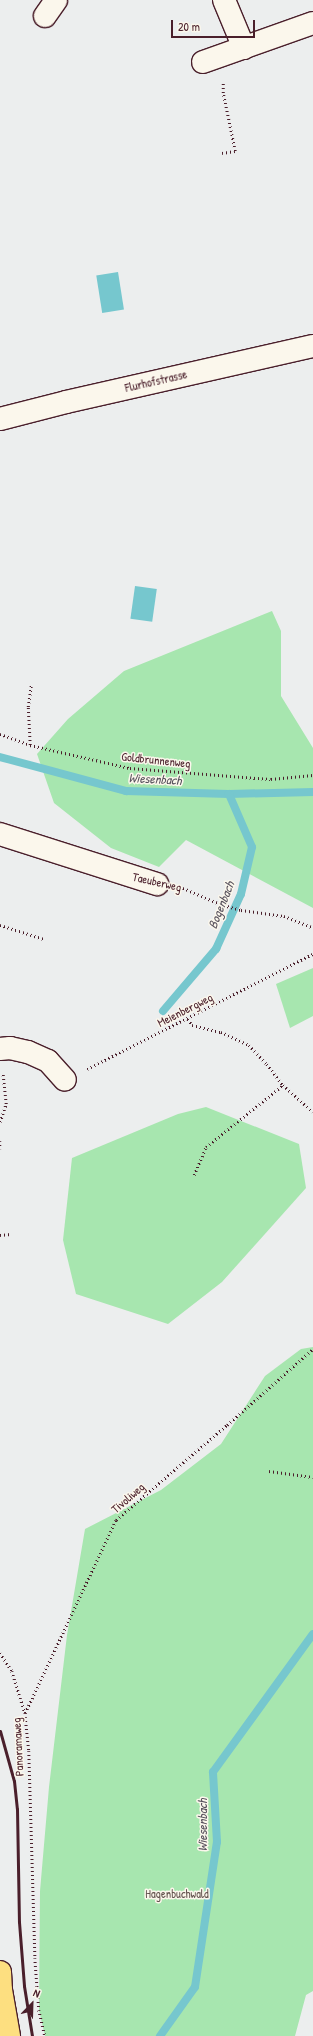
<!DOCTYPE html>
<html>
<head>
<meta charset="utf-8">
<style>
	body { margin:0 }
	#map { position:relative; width:313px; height:2036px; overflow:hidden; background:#eceeee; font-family:"Patrick Hand",sans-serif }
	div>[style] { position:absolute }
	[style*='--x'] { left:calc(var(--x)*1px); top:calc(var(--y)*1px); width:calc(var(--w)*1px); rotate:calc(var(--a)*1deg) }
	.green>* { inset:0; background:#a7e6af }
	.water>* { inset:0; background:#76c7ce; transform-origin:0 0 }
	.stream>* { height:8px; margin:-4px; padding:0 4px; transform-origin:4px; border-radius:4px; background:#76c7ce }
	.path>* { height:2.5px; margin-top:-1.25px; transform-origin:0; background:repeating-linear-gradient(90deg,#4a1f2b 0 1px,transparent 0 4px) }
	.roads { filter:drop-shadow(1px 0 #4a1f2b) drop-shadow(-1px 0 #4a1f2b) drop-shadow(0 1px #4a1f2b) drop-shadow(0 -1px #4a1f2b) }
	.minor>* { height:22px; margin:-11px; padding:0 11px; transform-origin:11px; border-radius:11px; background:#fbf7ec }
	.major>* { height:22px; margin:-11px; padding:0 11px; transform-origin:11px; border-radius:11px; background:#fddf80 }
	.rail>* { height:3px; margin:-1.5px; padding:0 1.5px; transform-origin:1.5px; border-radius:1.5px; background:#4a1f2b }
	span { translate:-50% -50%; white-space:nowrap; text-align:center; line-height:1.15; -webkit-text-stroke:3px #fbf7ec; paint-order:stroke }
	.street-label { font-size:12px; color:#4a1f2b }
	.park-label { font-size:12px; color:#61514c }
	.water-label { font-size:13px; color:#57515c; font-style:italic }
	.north { position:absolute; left:12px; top:1984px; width:40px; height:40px; -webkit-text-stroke:3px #fbf7ec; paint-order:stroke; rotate:23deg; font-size:11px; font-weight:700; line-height:16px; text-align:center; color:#4a1f2b }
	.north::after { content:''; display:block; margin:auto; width:14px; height:18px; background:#4a1f2b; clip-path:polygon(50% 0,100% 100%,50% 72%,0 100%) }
	.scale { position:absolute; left:171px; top:20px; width:84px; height:18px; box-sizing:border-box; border:2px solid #4a1f2b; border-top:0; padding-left:5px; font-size:12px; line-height:14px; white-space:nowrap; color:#4a1f2b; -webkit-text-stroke:3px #fbf7ec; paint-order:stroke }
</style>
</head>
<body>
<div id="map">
	<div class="green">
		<i style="clip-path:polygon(272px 611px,281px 631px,281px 696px,313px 748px,313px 908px,186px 840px,159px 867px,111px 848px,54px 803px,37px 754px,68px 719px,124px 671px)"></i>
		<i style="clip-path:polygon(313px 968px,313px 1016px,290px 1028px,276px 984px)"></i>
		<i style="clip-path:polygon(206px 1107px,299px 1144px,306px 1188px,222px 1282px,168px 1324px,76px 1294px,63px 1240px,72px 1158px,178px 1114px)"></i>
		<i style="clip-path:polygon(313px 1347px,313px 1991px,306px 1995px,295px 2036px,45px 2036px,39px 2010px,40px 1891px,49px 1787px,67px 1635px,85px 1529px,161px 1490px,221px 1444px,265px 1376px,301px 1349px)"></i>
	</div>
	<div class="water">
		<i style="left:118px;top:272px;width:38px;height:22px;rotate:81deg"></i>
		<i style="left:135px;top:586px;width:22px;height:33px;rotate:8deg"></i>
	</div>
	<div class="stream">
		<i style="--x:0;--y:757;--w:131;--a:15.1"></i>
		<i style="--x:126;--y:791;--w:103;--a:1.7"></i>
		<i style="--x:229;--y:794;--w:84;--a:-1.4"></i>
		<i style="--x:163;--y:1011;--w:82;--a:-49.5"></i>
		<i style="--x:216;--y:949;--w:60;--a:-65.6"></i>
		<i style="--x:241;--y:894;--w:48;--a:-76.8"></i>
		<i style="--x:252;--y:847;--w:58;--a:-113.5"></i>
		<i style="--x:160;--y:2036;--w:60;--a:-54.5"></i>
		<i style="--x:195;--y:1987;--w:147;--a:-81.4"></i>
		<i style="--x:217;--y:1842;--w:70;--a:-93.3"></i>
		<i style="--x:213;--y:1772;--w:170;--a:-54.1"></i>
	</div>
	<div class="path">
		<i style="--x:222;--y:153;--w:13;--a:-9"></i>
		<i style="--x:235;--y:151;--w:59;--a:-101.7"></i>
		<i style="--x:223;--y:93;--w:12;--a:-90"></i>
		<i style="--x:0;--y:734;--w:32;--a:20"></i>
		<i style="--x:30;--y:745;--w:103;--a:13"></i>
		<i style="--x:130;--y:768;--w:141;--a:4.5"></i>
		<i style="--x:271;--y:779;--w:42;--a:-5.4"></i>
		<i style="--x:30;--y:745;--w:38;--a:-93"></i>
		<i style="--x:28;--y:707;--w:22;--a:-82"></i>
		<i style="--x:183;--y:888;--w:40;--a:23.4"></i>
		<i style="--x:220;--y:904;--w:22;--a:16"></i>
		<i style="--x:241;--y:910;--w:43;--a:7.9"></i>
		<i style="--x:284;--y:916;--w:31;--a:22"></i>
		<i style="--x:0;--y:925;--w:46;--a:17.7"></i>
		<i style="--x:188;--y:1019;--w:7;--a:56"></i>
		<i style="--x:192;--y:1025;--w:30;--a:14"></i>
		<i style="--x:221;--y:1032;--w:31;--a:25"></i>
		<i style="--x:249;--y:1045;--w:26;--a:47"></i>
		<i style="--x:267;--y:1064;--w:26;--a:53"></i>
		<i style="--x:283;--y:1085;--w:40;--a:42"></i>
		<i style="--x:87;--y:1069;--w:254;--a:-27"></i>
		<i style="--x:0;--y:1122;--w:19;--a:-72"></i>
		<i style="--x:6;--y:1104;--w:30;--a:-96"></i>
		<i style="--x:0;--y:1141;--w:8;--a:90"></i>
		<i style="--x:194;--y:1175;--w:30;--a:-67"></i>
		<i style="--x:206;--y:1147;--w:99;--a:-38.8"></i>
		<i style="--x:0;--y:1235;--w:11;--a:-5"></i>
		<i style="--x:269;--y:1471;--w:44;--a:7.8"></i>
		<i style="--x:0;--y:1653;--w:22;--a:56"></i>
		<i style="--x:12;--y:1671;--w:44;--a:72.8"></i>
		<i style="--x:25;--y:1713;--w:38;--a:84"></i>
		<i style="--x:29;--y:1751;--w:207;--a:88.3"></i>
		<i style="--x:35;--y:1958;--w:52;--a:85.6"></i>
		<i style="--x:39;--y:2010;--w:27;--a:77"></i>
		<i style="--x:25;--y:1713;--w:213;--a:-64.8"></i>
		<i style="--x:116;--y:1520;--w:146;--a:-40.6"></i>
		<i style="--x:227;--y:1425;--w:115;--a:-41.5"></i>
	</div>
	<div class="roads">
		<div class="minor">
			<i style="--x:224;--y:0;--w:52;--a:67.4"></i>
			<i style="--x:45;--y:16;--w:19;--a:-55"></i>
			<i style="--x:203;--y:62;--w:117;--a:-19.5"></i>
			<i style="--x:0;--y:419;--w:68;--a:-14.4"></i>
			<i style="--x:66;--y:402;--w:253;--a:-12.8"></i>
			<i style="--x:0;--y:834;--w:165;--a:17.7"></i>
			<i style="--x:0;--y:1049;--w:10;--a:-6"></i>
			<i style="--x:10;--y:1048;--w:18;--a:13"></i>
			<i style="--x:28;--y:1052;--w:22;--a:24"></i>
			<i style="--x:48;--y:1061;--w:25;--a:48"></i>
		</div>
		<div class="major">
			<i style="--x:0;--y:1972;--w:18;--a:87"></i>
			<i style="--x:1;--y:1990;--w:47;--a:80.1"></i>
		</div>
	</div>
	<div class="rail">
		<i style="--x:0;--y:1731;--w:52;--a:74.4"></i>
		<i style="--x:14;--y:1781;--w:28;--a:84"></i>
		<i style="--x:17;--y:1809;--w:113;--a:89"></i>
		<i style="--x:19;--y:1922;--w:64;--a:85.5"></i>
		<i style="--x:24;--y:1986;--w:51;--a:80.9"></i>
	</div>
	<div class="street-label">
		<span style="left:156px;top:381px;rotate:-13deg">Flurhofstrasse</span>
		<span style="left:156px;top:760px;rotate:6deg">Goldbrunnenweg</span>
		<span style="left:157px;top:882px;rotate:13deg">Taeuberweg</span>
		<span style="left:185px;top:1010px;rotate:-27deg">Meienbergweg</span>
		<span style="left:128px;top:1498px;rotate:-41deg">Tivoliweg</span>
		<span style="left:18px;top:1747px;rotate:-93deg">Panoramaweg</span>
	</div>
	<div class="park-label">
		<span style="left:177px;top:1894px">Hagenbuchwald</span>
	</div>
	<div class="water-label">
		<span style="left:155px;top:779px;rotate:3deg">Wiesenbach</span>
		<span style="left:221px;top:905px;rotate:-68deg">Bogenbach</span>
		<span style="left:202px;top:1825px;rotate:-90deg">Wiesenbach</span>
	</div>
	<div class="north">N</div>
	<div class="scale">20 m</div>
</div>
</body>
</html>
